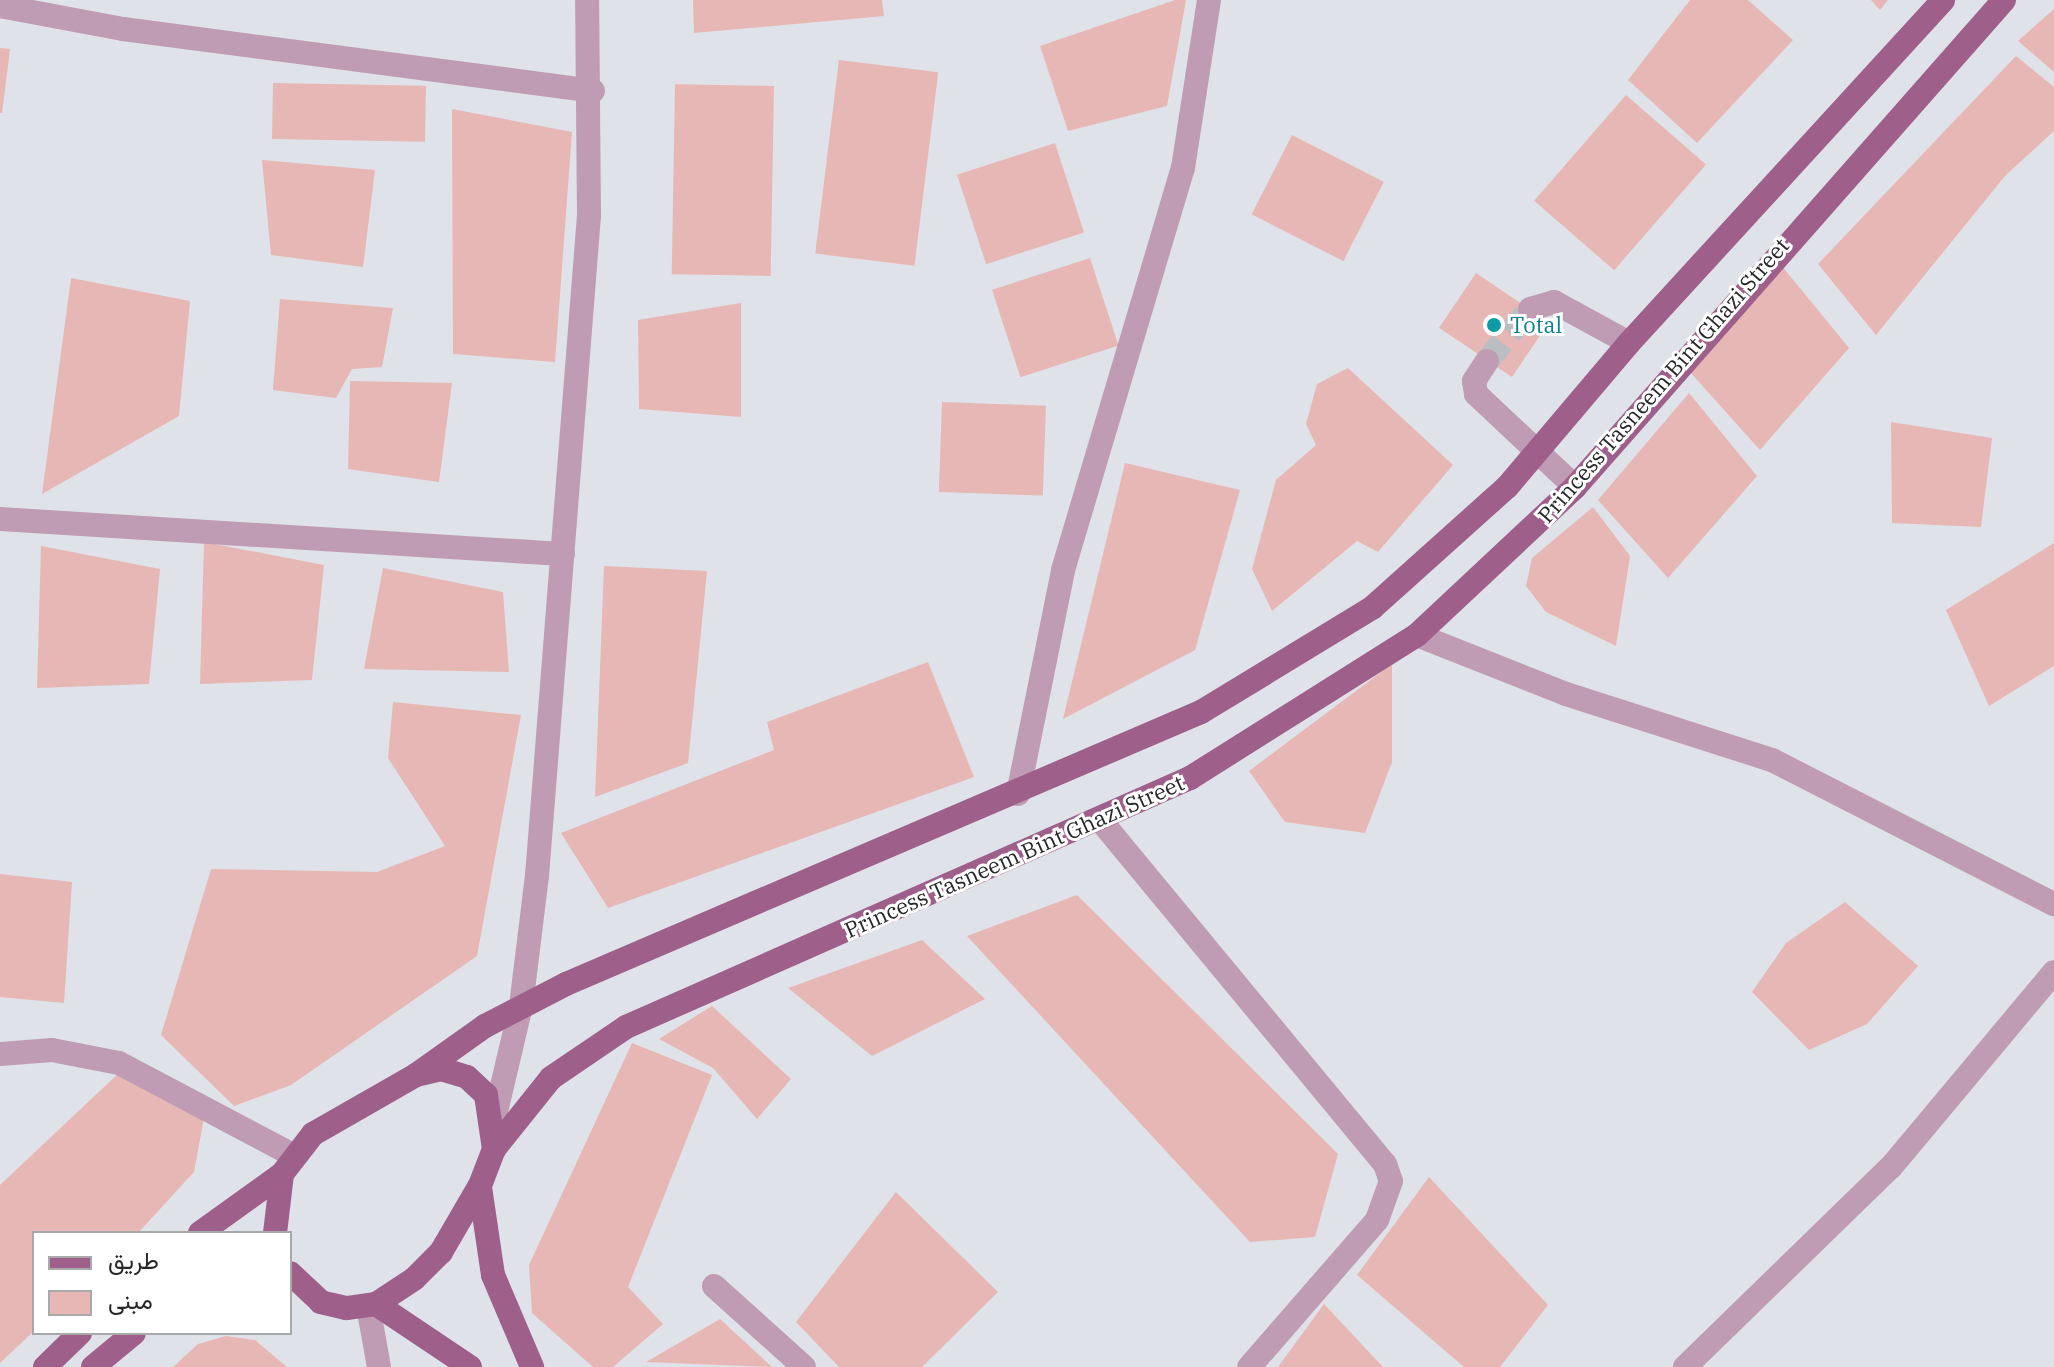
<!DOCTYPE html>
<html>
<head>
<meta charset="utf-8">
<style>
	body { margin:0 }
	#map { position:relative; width:2054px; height:1367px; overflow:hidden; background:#dfe2e8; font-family:"IBM Plex Serif",Vazirmatn,serif }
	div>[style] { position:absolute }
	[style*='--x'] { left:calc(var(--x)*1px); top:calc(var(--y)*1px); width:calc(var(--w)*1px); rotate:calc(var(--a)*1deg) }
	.building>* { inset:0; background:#e7b7b5; transform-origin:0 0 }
	.minor-tunnel>* { height:24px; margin-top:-12px; transform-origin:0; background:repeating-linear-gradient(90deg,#babdc2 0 24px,transparent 0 36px) }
	.minor>* { height:24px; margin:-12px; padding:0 12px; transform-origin:12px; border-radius:12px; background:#bf9cb3 }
	.major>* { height:24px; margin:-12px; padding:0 12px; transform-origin:12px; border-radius:12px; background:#9e608b }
	.dots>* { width:22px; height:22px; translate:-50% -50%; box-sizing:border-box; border:4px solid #fff; border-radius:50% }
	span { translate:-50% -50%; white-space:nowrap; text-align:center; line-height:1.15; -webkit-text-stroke:6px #fff; paint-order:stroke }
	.culture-label { font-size:22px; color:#0d838f }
	.left { translate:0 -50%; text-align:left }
	.street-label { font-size:22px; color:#262729 }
	.legend { position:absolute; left:32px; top:1231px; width:260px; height:104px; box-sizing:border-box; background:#fff; border:2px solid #a8a9a9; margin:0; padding:10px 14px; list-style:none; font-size:24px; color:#262729 }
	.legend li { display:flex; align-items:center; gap:16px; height:40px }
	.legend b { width:40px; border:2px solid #a8a9a9 }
</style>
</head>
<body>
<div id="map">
	<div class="building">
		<i style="clip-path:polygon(693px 0,882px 0,884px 16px,694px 33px)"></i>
		<i style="clip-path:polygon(1175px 0,1186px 0,1167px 106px,1068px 131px,1040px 46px)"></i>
		<i style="clip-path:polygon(1690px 0,1748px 0,1793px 40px,1697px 143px,1628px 80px)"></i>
		<i style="clip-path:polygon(1871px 0,1888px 0,1880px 10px)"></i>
		<i style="clip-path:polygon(2054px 9px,2054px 72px,2018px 41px)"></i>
		<i style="clip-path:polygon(0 48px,10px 49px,2px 113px,0 113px)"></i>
		<i style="clip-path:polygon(2016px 56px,2054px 87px,2054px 131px,2005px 176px,1876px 335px,1818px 264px)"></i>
		<i style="left:839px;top:60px;width:100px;height:195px;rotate:7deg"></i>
		<i style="left:273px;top:83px;width:153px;height:56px;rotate:1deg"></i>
		<i style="left:774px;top:86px;width:190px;height:99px;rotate:91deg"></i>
		<i style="left:1626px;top:95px;width:106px;height:140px;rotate:41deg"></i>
		<i style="clip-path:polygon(452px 109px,572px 132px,555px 362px,453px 354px)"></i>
		<i style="left:1292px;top:135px;width:103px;height:89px;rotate:27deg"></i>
		<i style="left:1055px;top:143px;width:94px;height:103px;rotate:72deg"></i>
		<i style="clip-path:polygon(262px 160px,375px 170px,363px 267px,271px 255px)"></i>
		<i style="left:1090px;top:258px;width:92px;height:103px;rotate:72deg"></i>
		<i style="clip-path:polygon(1781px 265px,1849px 348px,1760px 450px,1690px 372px)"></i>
		<i style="left:1476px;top:273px;width:88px;height:66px;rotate:34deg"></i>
		<i style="clip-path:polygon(71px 278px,190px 301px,179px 416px,42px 494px)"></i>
		<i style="clip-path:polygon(280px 299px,393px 308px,382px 367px,352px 369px,336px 398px,273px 390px)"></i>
		<i style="clip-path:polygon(741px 303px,741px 417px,639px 409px,638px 320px)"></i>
		<i style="clip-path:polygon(1348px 368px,1453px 465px,1378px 552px,1357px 541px,1272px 611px,1252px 569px,1276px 480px,1316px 445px,1306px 424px,1317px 384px)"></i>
		<i style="clip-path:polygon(350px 381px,452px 383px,439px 482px,348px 469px)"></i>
		<i style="clip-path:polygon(1689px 393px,1757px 476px,1668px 578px,1598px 500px)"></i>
		<i style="left:942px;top:402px;width:104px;height:90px;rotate:2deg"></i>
		<i style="clip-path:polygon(1891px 422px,1992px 438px,1981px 527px,1892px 523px)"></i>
		<i style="clip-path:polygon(1125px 463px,1240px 490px,1195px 650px,1063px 719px)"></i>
		<i style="clip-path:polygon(1593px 507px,1630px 556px,1616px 646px,1546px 612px,1526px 586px,1532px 558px)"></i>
		<i style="clip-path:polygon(204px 542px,324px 565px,312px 680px,200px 684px)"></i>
		<i style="clip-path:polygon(2054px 543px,2054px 666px,1989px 706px,1946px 610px)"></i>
		<i style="clip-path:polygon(41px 546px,160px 569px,149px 684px,37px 688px)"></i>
		<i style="clip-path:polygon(604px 566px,707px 571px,688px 763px,595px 797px)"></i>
		<i style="clip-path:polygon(383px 568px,503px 592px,509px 672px,364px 669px)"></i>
		<i style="clip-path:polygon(928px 662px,974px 777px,608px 908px,561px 833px,774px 750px,767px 722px)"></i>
		<i style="clip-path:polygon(1392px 664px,1392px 762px,1365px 833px,1285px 822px,1249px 771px)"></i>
		<i style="clip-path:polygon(393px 702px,521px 715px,477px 956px,291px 1085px,234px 1106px,161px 1035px,211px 869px,377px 872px,445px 846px,388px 758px)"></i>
		<i style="clip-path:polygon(0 874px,72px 882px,64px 1003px,0 997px)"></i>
		<i style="clip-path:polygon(1077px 895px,1338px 1154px,1315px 1237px,1250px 1242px,967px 936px)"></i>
		<i style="clip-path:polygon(1845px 902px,1918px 966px,1867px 1024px,1809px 1050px,1752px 992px,1786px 943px)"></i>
		<i style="clip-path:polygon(922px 940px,985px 999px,872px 1056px,788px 988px)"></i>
		<i style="clip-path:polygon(712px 1006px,791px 1079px,757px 1119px,713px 1068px,659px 1039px)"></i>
		<i style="clip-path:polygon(632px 1043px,712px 1075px,628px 1287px,663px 1324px,613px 1367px,593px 1367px,532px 1313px,529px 1265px)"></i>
		<i style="clip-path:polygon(121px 1071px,204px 1118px,194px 1172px,138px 1233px,34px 1233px,34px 1331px,0 1363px,0 1185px)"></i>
		<i style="clip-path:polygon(1429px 1177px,1548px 1305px,1500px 1367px,1464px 1367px,1357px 1275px)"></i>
		<i style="clip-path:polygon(896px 1192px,998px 1292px,922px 1367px,839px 1367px,796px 1322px)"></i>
		<i style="clip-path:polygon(1324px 1304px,1383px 1367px,1278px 1367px)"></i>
		<i style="clip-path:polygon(720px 1319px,772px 1367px,646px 1362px)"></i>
		<i style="clip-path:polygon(226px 1336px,255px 1340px,287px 1367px,173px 1367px,198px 1344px)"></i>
	</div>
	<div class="minor-tunnel">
		<i style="--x:1487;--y:361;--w:67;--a:-50.4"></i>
	</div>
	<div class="minor">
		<i style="--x:0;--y:6;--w:125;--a:10.6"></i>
		<i style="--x:123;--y:29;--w:474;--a:7.5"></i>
		<i style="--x:1530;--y:309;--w:25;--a:-16"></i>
		<i style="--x:1554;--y:302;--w:85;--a:28.7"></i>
		<i style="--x:1487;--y:361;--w:24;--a:123"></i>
		<i style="--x:1474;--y:381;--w:13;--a:81"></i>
		<i style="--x:1476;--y:394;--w:136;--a:43.2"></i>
		<i style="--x:0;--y:519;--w:564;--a:3.56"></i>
		<i style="--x:1417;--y:635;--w:160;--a:21.6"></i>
		<i style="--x:1566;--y:694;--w:216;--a:17.8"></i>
		<i style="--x:1772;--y:760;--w:317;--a:27.1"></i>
		<i style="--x:1018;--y:794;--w:228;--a:-78.6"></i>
		<i style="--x:1063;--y:570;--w:420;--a:-73.4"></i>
		<i style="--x:1183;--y:168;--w:170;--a:-81.2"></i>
		<i style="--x:1101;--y:821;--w:445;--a:50.4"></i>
		<i style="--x:1385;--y:1164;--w:18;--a:71"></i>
		<i style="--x:1391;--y:1181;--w:41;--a:109.7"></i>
		<i style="--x:1377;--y:1220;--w:195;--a:131"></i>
		<i style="--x:0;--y:1054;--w:52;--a:-4.4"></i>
		<i style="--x:52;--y:1050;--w:68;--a:11"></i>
		<i style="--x:119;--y:1063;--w:197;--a:27.9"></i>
		<i style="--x:494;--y:1120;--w:117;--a:-76.7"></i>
		<i style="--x:521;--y:1006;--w:131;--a:-83"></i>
		<i style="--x:537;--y:876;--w:662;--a:-85.5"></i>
		<i style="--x:589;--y:216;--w:216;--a:-90.5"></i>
		<i style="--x:714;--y:1286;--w:121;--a:42"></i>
		<i style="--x:368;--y:1306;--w:62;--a:79.8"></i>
		<i style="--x:1685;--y:1367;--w:287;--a:-44.2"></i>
		<i style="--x:1891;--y:1167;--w:254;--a:-50.1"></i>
	</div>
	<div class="major">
		<i style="--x:416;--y:1075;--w:85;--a:-35.4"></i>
		<i style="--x:485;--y:1026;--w:91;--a:-27.4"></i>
		<i style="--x:566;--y:984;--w:691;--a:-23.19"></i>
		<i style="--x:1201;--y:712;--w:200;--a:-31.3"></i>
		<i style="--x:1372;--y:608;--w:181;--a:-41.9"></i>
		<i style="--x:1507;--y:487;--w:189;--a:-49.7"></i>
		<i style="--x:1629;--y:343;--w:465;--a:-47.5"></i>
		<i style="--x:494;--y:1149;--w:91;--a:-51.2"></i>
		<i style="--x:551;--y:1078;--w:91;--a:-34.2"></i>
		<i style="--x:626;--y:1027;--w:617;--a:-23.82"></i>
		<i style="--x:1190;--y:778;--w:268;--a:-32.2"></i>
		<i style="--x:1417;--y:635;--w:216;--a:-43.1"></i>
		<i style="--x:1575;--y:487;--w:649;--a:-48.62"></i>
		<i style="--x:480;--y:1187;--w:89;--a:81.6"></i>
		<i style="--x:493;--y:1275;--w:100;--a:67"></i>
		<i style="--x:200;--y:1233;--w:101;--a:-35.7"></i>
		<i style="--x:275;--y:1233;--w:59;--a:-83.2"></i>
		<i style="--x:282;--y:1174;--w:51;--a:-52.2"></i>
		<i style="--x:313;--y:1134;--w:119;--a:-29.8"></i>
		<i style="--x:416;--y:1075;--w:26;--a:-13"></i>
		<i style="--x:441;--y:1069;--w:27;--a:17"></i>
		<i style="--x:467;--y:1077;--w:26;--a:43"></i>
		<i style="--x:486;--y:1095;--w:55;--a:81.6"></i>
		<i style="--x:494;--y:1149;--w:39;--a:111"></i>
		<i style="--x:480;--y:1185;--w:78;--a:120.2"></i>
		<i style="--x:441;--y:1252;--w:38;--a:135"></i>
		<i style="--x:414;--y:1279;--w:45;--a:146.7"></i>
		<i style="--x:376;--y:1304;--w:30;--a:172"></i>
		<i style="--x:346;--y:1308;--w:26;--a:-167"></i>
		<i style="--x:321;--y:1302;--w:42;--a:-136.9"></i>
		<i style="--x:376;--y:1304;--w:113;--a:33.8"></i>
		<i style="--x:45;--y:1367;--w:49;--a:-44.2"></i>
		<i style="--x:93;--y:1367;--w:53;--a:-39.7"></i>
	</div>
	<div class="dots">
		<i style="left:1494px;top:325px;background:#0f9aa8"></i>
	</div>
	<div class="culture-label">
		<span class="left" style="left:1510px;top:325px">Total</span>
	</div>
	<div class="street-label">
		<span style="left:1663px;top:380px;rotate:-49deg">Princess Tasneem Bint Ghazi Street</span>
		<span style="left:1014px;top:856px;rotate:-24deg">Princess Tasneem Bint Ghazi Street</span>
	</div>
	<ul class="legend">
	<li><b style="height:10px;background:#9e608b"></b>طريق</li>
	<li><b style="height:22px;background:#e7b7b5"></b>مبنى</li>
	</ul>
</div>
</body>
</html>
